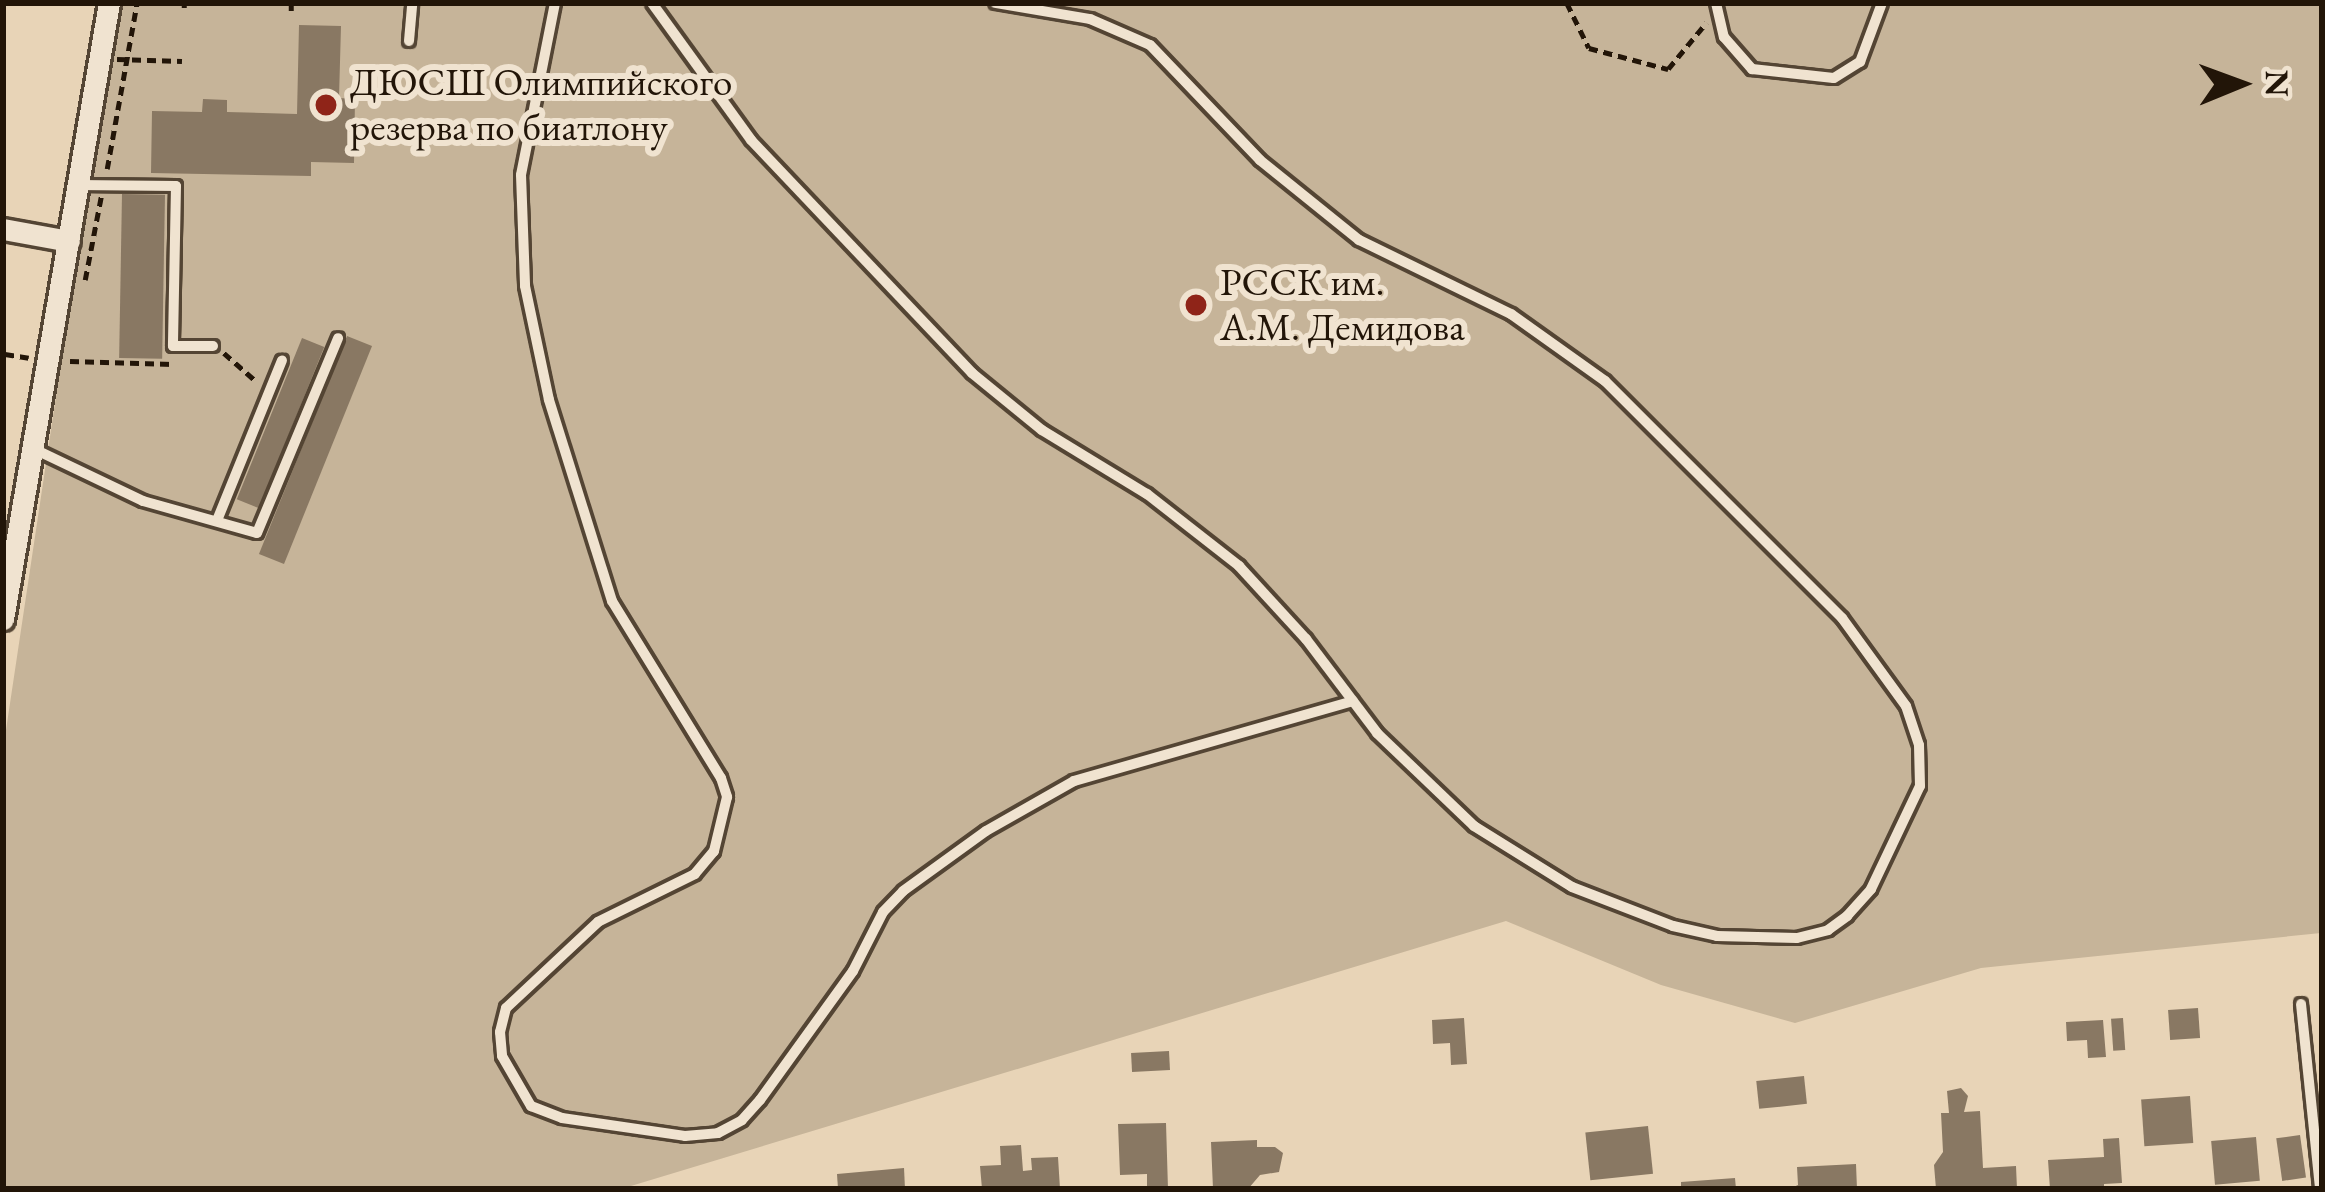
<!DOCTYPE html>
<html>
<head>
<meta charset="utf-8">
<style>
	body { margin:0 }
	#map { position:relative; width:2325px; height:1192px; overflow:hidden; background:#e8d4b7; font-family:"EB Garamond",serif }
	div>[style] { position:absolute }
	[style*='--x'] { left:calc(var(--x)*1px); top:calc(var(--y)*1px); width:calc(var(--w)*1px); rotate:calc(var(--a)*1deg) }
	.green>* { inset:0; background:#c6b499 }
	.building>* { inset:0; background:#897863; transform-origin:0 0 }
	.path>* { height:4.5px; margin-top:-2.25px; transform-origin:0; background:repeating-linear-gradient(90deg,#221508 0 9px,transparent 0 15px) }
	.roads { filter:drop-shadow(3px 0 #544534) drop-shadow(-3px 0 #544534) drop-shadow(0 3px #544534) drop-shadow(0 -3px #544534) }
	.lane>* { height:10px; margin:-5px; padding:0 5px; transform-origin:5px; border-radius:5px; background:#f0e3d0 }
	.street>* { height:21px; margin:-10.5px; padding:0 10.5px; transform-origin:10.5px; border-radius:10.5px; background:#f0e3d0 }
	.dots>* { width:33px; height:33px; translate:-50% -50%; box-sizing:border-box; border:6px solid #f0e3d0; border-radius:50% }
	span { translate:-50% -50%; white-space:nowrap; text-align:center; line-height:1.15; -webkit-text-stroke:12px #f0e3d0; paint-order:stroke }
	.poi-label { font-size:39px; color:#221508 }
	.left { translate:0 -50%; text-align:left }
	.frame { position:absolute; inset:0; border:6px solid #221508; pointer-events:none }
	.north { position:absolute; left:2181px; top:24px; width:120px; height:120px; -webkit-text-stroke:9px #f0e3d0; paint-order:stroke; rotate:89deg; font-size:33px; font-weight:700; line-height:48px; text-align:center; color:#221508 }
	.north::after { content:''; display:block; margin:auto; width:42px; height:54px; background:#221508; clip-path:polygon(50% 0,100% 100%,50% 72%,0 100%) }
</style>
</head>
<body>
<div id="map">
	<div class="green">
		<i style="clip-path:polygon(115px 3px,2322px 3px,2321px 933px,1981px 968px,1795px 1023px,1661px 985px,1506px 921px,621px 1189px,3px 1189px,3px 750px)"></i>
	</div>
	<div class="building">
		<i style="clip-path:polygon(299px 25px,341px 26px,339px 98px,355px 99px,354px 163px,311px 162px,311px 176px,151px 173px,152px 111px,202px 112px,203px 99px,227px 100px,227px 112px,297px 114px)"></i>
		<i style="left:122px;top:194px;width:43px;height:164px;rotate:1deg"></i>
		<i style="left:347px;top:336px;width:27px;height:235px;rotate:22deg"></i>
		<i style="left:302px;top:338px;width:24px;height:174px;rotate:22deg"></i>
		<i style="left:2198px;top:1008px;width:30px;height:30px;rotate:86deg"></i>
		<i style="clip-path:polygon(1464px 1018px,1467px 1064px,1451px 1065px,1450px 1043px,1433px 1044px,1432px 1020px)"></i>
		<i style="left:2123px;top:1018px;width:32px;height:12px;rotate:86deg"></i>
		<i style="clip-path:polygon(2103px 1020px,2106px 1057px,2088px 1058px,2087px 1040px,2067px 1041px,2066px 1022px)"></i>
		<i style="left:1169px;top:1051px;width:19px;height:38px;rotate:87deg"></i>
		<i style="left:1804px;top:1076px;width:28px;height:48px;rotate:84deg"></i>
		<i style="clip-path:polygon(1961px 1088px,1968px 1096px,1964px 1112px,1980px 1111px,1983px 1168px,2016px 1166px,2017px 1189px,1936px 1189px,1934px 1165px,1943px 1152px,1941px 1113px,1949px 1113px,1947px 1091px)"></i>
		<i style="left:2190px;top:1096px;width:47px;height:49px;rotate:86deg"></i>
		<i style="clip-path:polygon(1166px 1123px,1168px 1189px,1147px 1189px,1147px 1174px,1120px 1175px,1118px 1124px)"></i>
		<i style="left:1648px;top:1126px;width:48px;height:63px;rotate:84deg"></i>
		<i style="left:2300px;top:1135px;width:43px;height:24px;rotate:82deg"></i>
		<i style="left:2256px;top:1137px;width:44px;height:45px;rotate:85deg"></i>
		<i style="clip-path:polygon(2119px 1138px,2122px 1183px,2104px 1184px,2104px 1189px,2050px 1189px,2048px 1160px,2104px 1157px,2103px 1139px)"></i>
		<i style="clip-path:polygon(1257px 1140px,1257px 1147px,1275px 1147px,1283px 1153px,1279px 1172px,1260px 1175px,1248px 1189px,1213px 1189px,1211px 1142px)"></i>
		<i style="clip-path:polygon(1021px 1145px,1023px 1171px,1032px 1170px,1031px 1158px,1058px 1157px,1060px 1189px,982px 1189px,980px 1166px,1001px 1165px,1000px 1146px)"></i>
		<i style="clip-path:polygon(1856px 1164px,1857px 1189px,1789px 1189px,1798px 1185px,1797px 1167px)"></i>
		<i style="clip-path:polygon(904px 1168px,905px 1189px,838px 1189px,837px 1174px)"></i>
		<i style="clip-path:polygon(1735px 1178px,1736px 1189px,1681px 1189px,1681px 1182px)"></i>
	</div>
	<div class="path">
		<i style="--x:1567;--y:3;--w:50;--a:63.9"></i>
		<i style="--x:1589;--y:48;--w:82;--a:14.9"></i>
		<i style="--x:1668;--y:69;--w:60;--a:-50.4"></i>
		<i style="--x:184;--y:8;--w:5;--a:-90"></i>
		<i style="--x:291;--y:11;--w:8;--a:-90"></i>
		<i style="--x:117;--y:59;--w:65;--a:1.8"></i>
		<i style="--x:107;--y:169;--w:169;--a:-79.8"></i>
		<i style="--x:85;--y:280;--w:85;--a:-79.1"></i>
		<i style="--x:224;--y:353;--w:43;--a:41.2"></i>
		<i style="--x:5;--y:354;--w:24;--a:9"></i>
		<i style="--x:70;--y:361;--w:103;--a:1.7"></i>
	</div>
	<div class="roads">
		<div class="lane">
			<i style="--x:555;--y:3;--w:175;--a:101.2"></i>
			<i style="--x:521;--y:175;--w:111;--a:87.9"></i>
			<i style="--x:525;--y:286;--w:116;--a:78.1"></i>
			<i style="--x:549;--y:400;--w:211;--a:72.6"></i>
			<i style="--x:612;--y:601;--w:208;--a:58.4"></i>
			<i style="--x:721;--y:778;--w:20;--a:72"></i>
			<i style="--x:727;--y:797;--w:56;--a:103.5"></i>
			<i style="--x:714;--y:851;--w:30;--a:130"></i>
			<i style="--x:695;--y:874;--w:108;--a:153.7"></i>
			<i style="--x:598;--y:922;--w:126;--a:136.9"></i>
			<i style="--x:506;--y:1008;--w:25;--a:104"></i>
			<i style="--x:500;--y:1032;--w:24;--a:85"></i>
			<i style="--x:502;--y:1056;--w:58;--a:59.9"></i>
			<i style="--x:531;--y:1106;--w:33;--a:21"></i>
			<i style="--x:562;--y:1118;--w:124;--a:8.3"></i>
			<i style="--x:685;--y:1136;--w:33;--a:-5"></i>
			<i style="--x:718;--y:1133;--w:27;--a:-28"></i>
			<i style="--x:742;--y:1120;--w:27;--a:-48"></i>
			<i style="--x:760;--y:1100;--w:159;--a:-54.2"></i>
			<i style="--x:853;--y:971;--w:66;--a:-63"></i>
			<i style="--x:883;--y:912;--w:29;--a:-46"></i>
			<i style="--x:903;--y:891;--w:102;--a:-35.9"></i>
			<i style="--x:986;--y:831;--w:101;--a:-29.6"></i>
			<i style="--x:1074;--y:781;--w:290;--a:-16"></i>
			<i style="--x:652;--y:3;--w:169;--a:54.1"></i>
			<i style="--x:751;--y:140;--w:321;--a:46.5"></i>
			<i style="--x:972;--y:373;--w:90;--a:39.2"></i>
			<i style="--x:1042;--y:430;--w:123;--a:31.4"></i>
			<i style="--x:1147;--y:494;--w:117;--a:38"></i>
			<i style="--x:1239;--y:566;--w:99;--a:47.5"></i>
			<i style="--x:1306;--y:639;--w:118;--a:52.9"></i>
			<i style="--x:1377;--y:733;--w:134;--a:43.8"></i>
			<i style="--x:1474;--y:826;--w:115;--a:31.9"></i>
			<i style="--x:1572;--y:887;--w:108;--a:21.1"></i>
			<i style="--x:1673;--y:926;--w:45;--a:12.8"></i>
			<i style="--x:1717;--y:936;--w:80;--a:1.4"></i>
			<i style="--x:1797;--y:938;--w:32;--a:-14"></i>
			<i style="--x:1828;--y:930;--w:24;--a:-36"></i>
			<i style="--x:1847;--y:916;--w:36;--a:-48"></i>
			<i style="--x:1871;--y:889;--w:114;--a:-64.6"></i>
			<i style="--x:1920;--y:786;--w:41;--a:-91.4"></i>
			<i style="--x:1919;--y:745;--w:41;--a:-108.4"></i>
			<i style="--x:1906;--y:706;--w:109;--a:-126"></i>
			<i style="--x:1842;--y:618;--w:335;--a:-135"></i>
			<i style="--x:1605;--y:381;--w:115;--a:-144.5"></i>
			<i style="--x:1511;--y:314;--w:169;--a:-154"></i>
			<i style="--x:1359;--y:240;--w:127;--a:-141.1"></i>
			<i style="--x:1260;--y:160;--w:159;--a:-133.7"></i>
			<i style="--x:1150;--y:45;--w:65;--a:-156.6"></i>
			<i style="--x:1090;--y:19;--w:96;--a:-170.4"></i>
			<i style="--x:1716;--y:3;--w:35;--a:77"></i>
			<i style="--x:1724;--y:37;--w:43;--a:48.8"></i>
			<i style="--x:1752;--y:69;--w:82;--a:6.3"></i>
			<i style="--x:1834;--y:78;--w:31;--a:-32"></i>
			<i style="--x:1860;--y:62;--w:63;--a:-69.6"></i>
			<i style="--x:409;--y:41;--w:38;--a:-85"></i>
			<i style="--x:77;--y:185;--w:99;--a:0.6"></i>
			<i style="--x:176;--y:186;--w:160;--a:91.1"></i>
			<i style="--x:173;--y:346;--w:40;--a:0"></i>
			<i style="--x:32;--y:448;--w:123;--a:25.5"></i>
			<i style="--x:143;--y:501;--w:118;--a:15.7"></i>
			<i style="--x:257;--y:533;--w:211;--a:-67.4"></i>
			<i style="--x:218;--y:518;--w:170;--a:-67.9"></i>
			<i style="--x:2301;--y:1004;--w:186;--a:84.1"></i>
		</div>
		<div class="street">
			<i style="--x:3;--y:229;--w:67;--a:10.3"></i>
			<i style="--x:3;--y:619;--w:625;--a:-80.24"></i>
		</div>
	</div>
	<div class="dots">
		<i style="left:326px;top:105px;background:#8f2418"></i>
		<i style="left:1196px;top:305px;background:#8f2418"></i>
	</div>
	<div class="poi-label">
		<span class="left" style="left:350px;top:105px">ДЮСШ Олимпийского<br>резерва по биатлону</span>
		<span class="left" style="left:1220px;top:305px">РССК им.<br>А.М. Демидова</span>
	</div>
	<div class="frame"></div>
	<div class="north">N</div>
</div>
</body>
</html>
